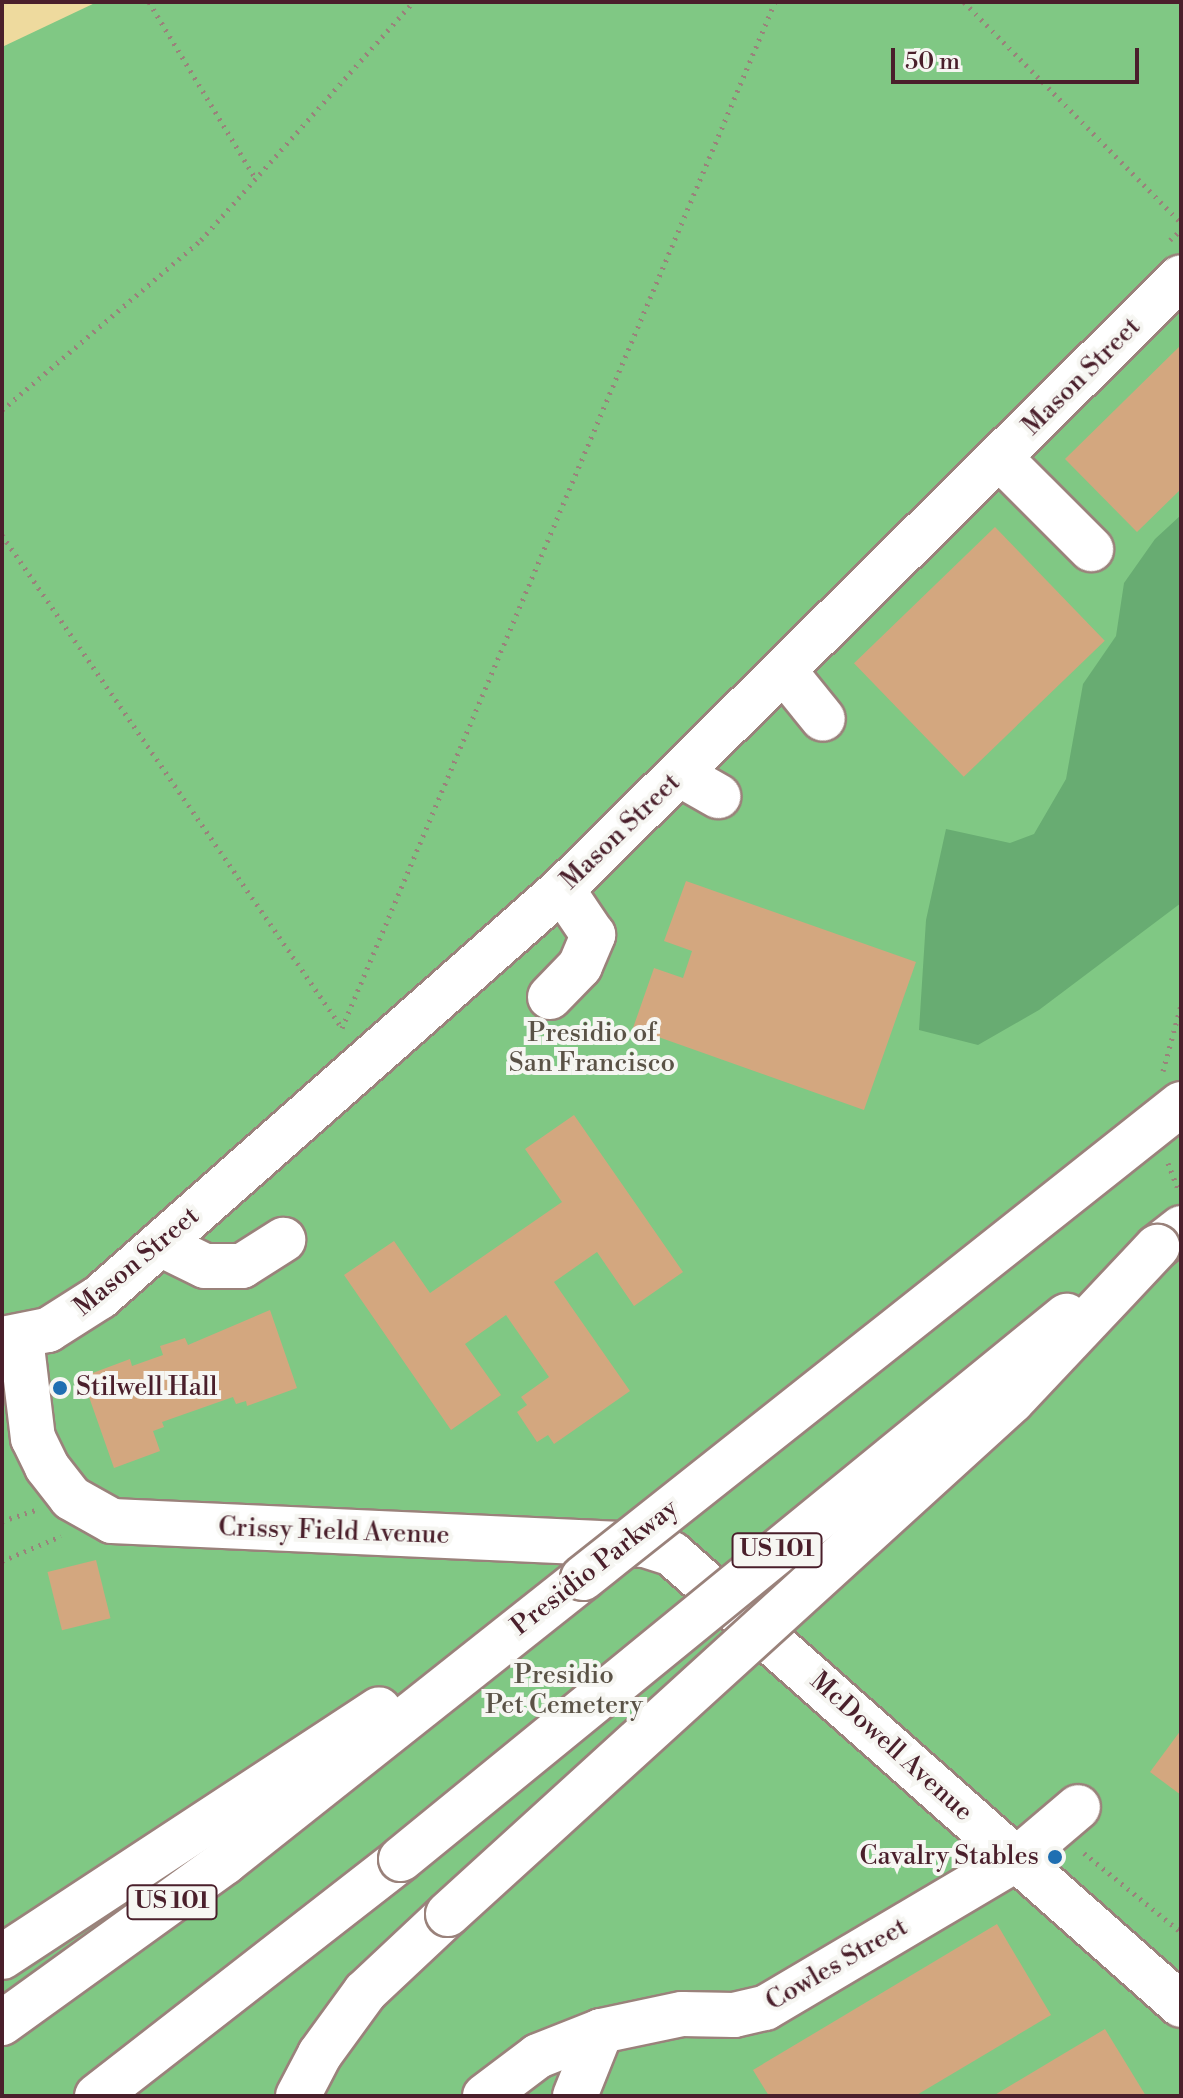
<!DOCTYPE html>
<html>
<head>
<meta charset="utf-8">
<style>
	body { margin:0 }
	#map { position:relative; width:1183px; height:2098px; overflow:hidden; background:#ebe6cb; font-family:"Libre Bodoni",serif }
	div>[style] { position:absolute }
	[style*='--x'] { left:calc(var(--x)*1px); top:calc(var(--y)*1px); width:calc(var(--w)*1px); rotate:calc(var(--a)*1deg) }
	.green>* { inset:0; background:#80c884; transform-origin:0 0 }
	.forest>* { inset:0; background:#68ac72 }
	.sand>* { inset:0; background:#eeda9e }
	.building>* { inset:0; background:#d3a77f; transform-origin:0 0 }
	.path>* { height:5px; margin-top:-2.5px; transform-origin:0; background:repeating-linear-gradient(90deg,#9a827b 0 2px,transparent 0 8px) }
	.roads { filter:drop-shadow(2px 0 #9a827b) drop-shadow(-2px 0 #9a827b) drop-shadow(0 2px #9a827b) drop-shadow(0 -2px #9a827b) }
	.minor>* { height:44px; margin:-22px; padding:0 22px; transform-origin:22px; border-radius:22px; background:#fff }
	.highway>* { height:44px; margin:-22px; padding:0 22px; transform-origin:22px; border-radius:22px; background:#fff }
	.bridges { filter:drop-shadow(2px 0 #9a827b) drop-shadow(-2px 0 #9a827b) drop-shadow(0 2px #9a827b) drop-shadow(0 -2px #9a827b) }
	.highway-bridge>* { height:44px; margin:-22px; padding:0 22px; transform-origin:22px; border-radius:22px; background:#fff }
	.dots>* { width:22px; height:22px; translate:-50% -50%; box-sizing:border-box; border:4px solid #f6f6f2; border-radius:50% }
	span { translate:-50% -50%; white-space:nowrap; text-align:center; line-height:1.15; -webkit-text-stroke:8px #f6f6f2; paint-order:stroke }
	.shield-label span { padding:2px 6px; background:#f6f6f2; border:2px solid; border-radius:6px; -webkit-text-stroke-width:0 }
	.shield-label { font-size:24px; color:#4a1f2b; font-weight:700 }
	.street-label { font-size:26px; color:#4a1f2b }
	.park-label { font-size:26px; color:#5a5246 }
	.poi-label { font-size:26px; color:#4a1f2b }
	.left { translate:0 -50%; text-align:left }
	.right { translate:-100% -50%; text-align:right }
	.frame { position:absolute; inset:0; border:4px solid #4a1f2b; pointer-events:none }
	.scale { position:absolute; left:891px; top:48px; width:248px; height:36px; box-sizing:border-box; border:4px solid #4a1f2b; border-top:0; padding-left:10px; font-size:24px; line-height:28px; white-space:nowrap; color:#4a1f2b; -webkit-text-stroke:6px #f6f6f2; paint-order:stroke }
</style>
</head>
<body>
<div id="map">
	<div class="green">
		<i style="left:2px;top:2px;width:1179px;height:2094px"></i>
	</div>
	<div class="forest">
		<i style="clip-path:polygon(1181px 515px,1181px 903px,1039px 1010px,978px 1045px,919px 1030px,926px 920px,946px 829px,1010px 843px,1034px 834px,1066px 779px,1083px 684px,1116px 636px,1124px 583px,1155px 539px)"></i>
	</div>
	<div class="sand">
		<i style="clip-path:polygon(2px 2px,97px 2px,2px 47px)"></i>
	</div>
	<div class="building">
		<i style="clip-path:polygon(1181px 345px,1181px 489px,1137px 532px,1065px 459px)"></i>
		<i style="left:995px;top:527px;width:158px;height:196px;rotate:46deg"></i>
		<i style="clip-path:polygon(686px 881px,916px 962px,864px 1110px,633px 1028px,654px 968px,683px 978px,692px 951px,664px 941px)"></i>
		<i style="clip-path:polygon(574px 1115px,683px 1272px,634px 1306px,597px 1252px,554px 1282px,630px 1391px,554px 1444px,548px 1435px,537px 1442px,517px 1412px,527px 1405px,521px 1397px,549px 1377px,506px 1315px,465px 1344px,501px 1395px,451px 1430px,344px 1275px,394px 1241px,430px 1293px,562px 1202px,525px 1149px)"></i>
		<i style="clip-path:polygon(270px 1310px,297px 1388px,247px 1406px,246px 1401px,236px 1404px,233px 1397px,162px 1422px,164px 1427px,153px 1431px,160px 1451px,114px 1468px,82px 1377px,130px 1359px,132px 1366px,163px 1355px,160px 1346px,185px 1338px,188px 1345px)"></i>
		<i style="left:96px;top:1560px;width:60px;height:50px;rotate:76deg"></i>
		<i style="clip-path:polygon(1181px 1730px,1181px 1795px,1150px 1772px)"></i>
		<i style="clip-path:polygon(997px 1924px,1051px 2015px,915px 2096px,769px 2096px,753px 2070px)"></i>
		<i style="clip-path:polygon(1105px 2029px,1146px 2096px,993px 2096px)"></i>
	</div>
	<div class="path">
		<i style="--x:149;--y:2;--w:205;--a:58.9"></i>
		<i style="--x:964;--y:2;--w:310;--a:45.5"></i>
		<i style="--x:1170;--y:240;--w:15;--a:-42"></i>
		<i style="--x:2;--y:410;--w:262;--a:-40.5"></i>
		<i style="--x:201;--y:240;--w:319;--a:-48.3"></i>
		<i style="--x:2;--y:535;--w:599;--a:55.41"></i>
		<i style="--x:342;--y:1028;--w:1114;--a:-67.12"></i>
		<i style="--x:1163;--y:1071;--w:68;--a:-74.7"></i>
		<i style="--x:1168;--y:1163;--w:30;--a:69"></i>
		<i style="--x:2;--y:1521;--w:35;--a:-18"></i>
		<i style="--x:2;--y:1561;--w:64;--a:-23"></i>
		<i style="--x:1084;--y:1853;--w:125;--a:39.2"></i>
	</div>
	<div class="roads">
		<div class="minor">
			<i style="--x:1000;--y:458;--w:129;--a:45"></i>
			<i style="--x:785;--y:672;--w:60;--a:51"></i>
			<i style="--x:681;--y:775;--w:43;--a:29.6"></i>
			<i style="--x:550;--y:997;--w:43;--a:-45.9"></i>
			<i style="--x:580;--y:966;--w:34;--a:-67"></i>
			<i style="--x:593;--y:935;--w:55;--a:-124"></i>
			<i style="--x:160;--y:1244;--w:50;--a:26.1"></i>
			<i style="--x:205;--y:1266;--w:37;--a:0"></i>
			<i style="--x:242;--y:1266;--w:49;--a:-32.4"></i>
			<i style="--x:21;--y:1338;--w:101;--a:83.2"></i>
			<i style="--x:33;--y:1438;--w:32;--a:64"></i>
			<i style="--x:47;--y:1467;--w:39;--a:52"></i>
			<i style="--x:71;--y:1498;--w:47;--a:29.3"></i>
			<i style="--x:112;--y:1521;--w:534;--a:2.58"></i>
			<i style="--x:645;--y:1545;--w:28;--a:18"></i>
			<i style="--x:672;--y:1554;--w:680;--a:41.54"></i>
			<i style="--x:2;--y:1339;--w:47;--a:-11.1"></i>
			<i style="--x:48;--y:1330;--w:62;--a:-32.4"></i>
			<i style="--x:100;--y:1297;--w:616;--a:-41.45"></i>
			<i style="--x:562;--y:889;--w:870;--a:-44.67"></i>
			<i style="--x:485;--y:2096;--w:66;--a:-37"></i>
			<i style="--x:538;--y:2056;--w:68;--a:-21.6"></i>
			<i style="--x:601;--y:2031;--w:83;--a:-11.9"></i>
			<i style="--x:682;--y:2014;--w:52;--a:1.1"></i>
			<i style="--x:734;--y:2015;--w:32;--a:-13"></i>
			<i style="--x:765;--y:2008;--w:293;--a:-30.6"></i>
			<i style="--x:1017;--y:1859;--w:80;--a:-40.4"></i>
			<i style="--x:575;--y:2096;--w:70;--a:-68.2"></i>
		</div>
		<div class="highway">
			<i style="--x:1157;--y:1247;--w:31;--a:-38"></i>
			<i style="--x:2;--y:1957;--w:451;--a:-33.3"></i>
			<i style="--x:2;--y:2023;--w:275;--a:-35.8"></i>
			<i style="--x:225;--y:1862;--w:457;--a:-38.4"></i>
			<i style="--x:97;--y:2096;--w:385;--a:-37.9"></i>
			<i style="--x:298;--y:2096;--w:47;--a:-62.4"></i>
			<i style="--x:320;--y:2054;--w:77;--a:-54"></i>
			<i style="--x:365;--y:1992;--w:114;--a:-43.2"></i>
		</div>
	</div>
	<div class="bridges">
		<div class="highway-bridge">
			<i style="--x:583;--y:1578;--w:763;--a:-38.4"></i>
			<i style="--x:401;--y:1859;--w:859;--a:-39.23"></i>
			<i style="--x:448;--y:1914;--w:762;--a:-42.29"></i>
			<i style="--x:1012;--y:1401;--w:212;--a:-46.7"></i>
		</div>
	</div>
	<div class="dots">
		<i style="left:60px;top:1388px;background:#1f6fb2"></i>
		<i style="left:1055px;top:1857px;background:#1f6fb2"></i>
	</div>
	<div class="shield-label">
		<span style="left:777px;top:1550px">US 101</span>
		<span style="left:172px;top:1902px">US 101</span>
	</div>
	<div class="street-label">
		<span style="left:1082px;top:377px;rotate:-45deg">Mason Street</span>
		<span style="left:621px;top:832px;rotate:-44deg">Mason Street</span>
		<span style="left:137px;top:1262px;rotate:-40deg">Mason Street</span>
		<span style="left:334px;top:1532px;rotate:2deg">Crissy Field Avenue</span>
		<span style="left:595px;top:1568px;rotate:-38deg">Presidio Parkway</span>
		<span style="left:891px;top:1747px;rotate:42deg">McDowell Avenue</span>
		<span style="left:837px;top:1965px;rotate:-30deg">Cowles Street</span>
	</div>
	<div class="park-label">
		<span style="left:592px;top:1049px">Presidio of<br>San Francisco</span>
		<span style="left:564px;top:1691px">Presidio<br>Pet Cemetery</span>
	</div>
	<div class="poi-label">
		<span class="left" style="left:76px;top:1388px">Stilwell Hall</span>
		<span class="right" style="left:1039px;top:1857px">Cavalry Stables</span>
	</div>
	<div class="frame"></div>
	<div class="scale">50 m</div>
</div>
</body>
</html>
